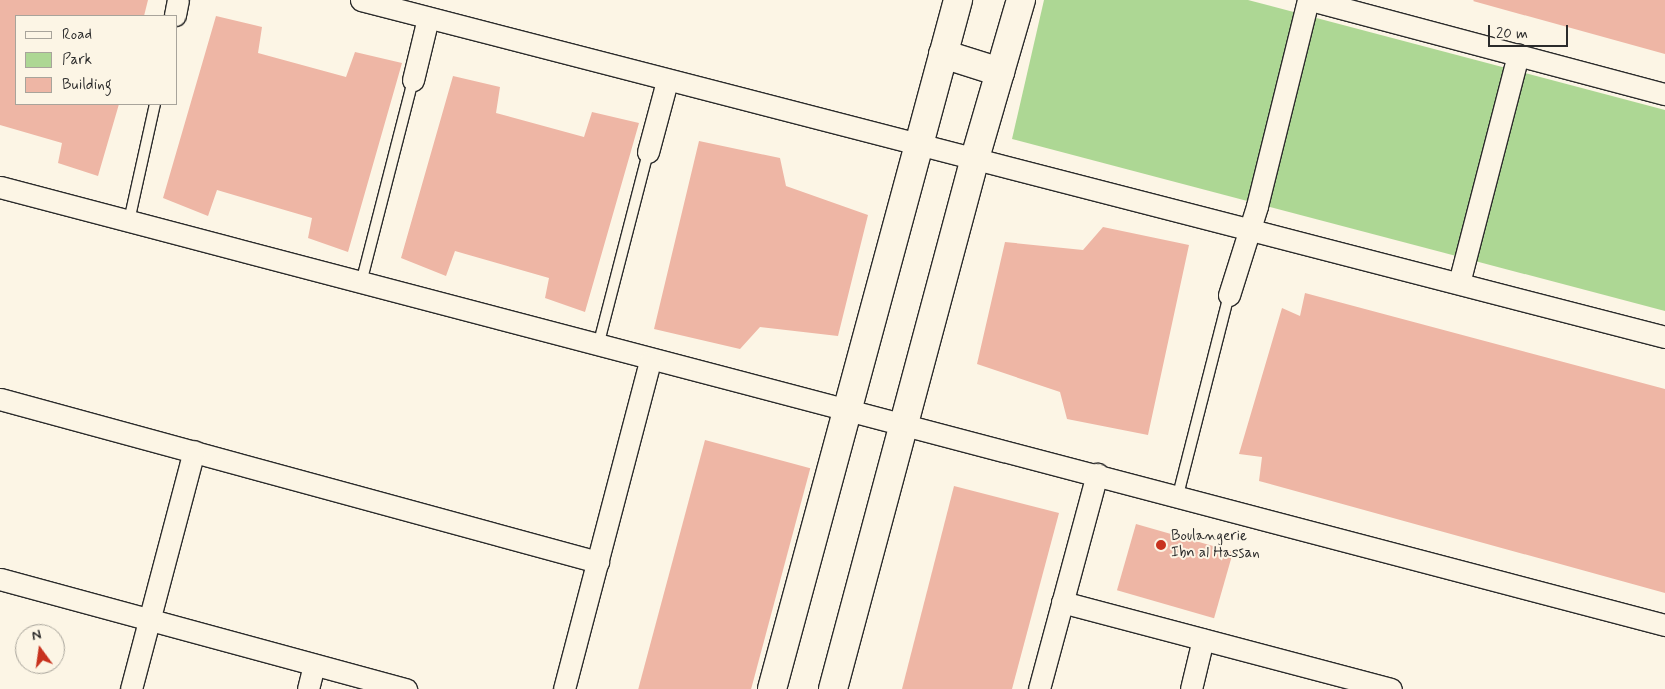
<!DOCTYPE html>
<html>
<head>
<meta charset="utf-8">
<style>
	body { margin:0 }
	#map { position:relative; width:1665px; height:689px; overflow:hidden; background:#fcf5e5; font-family:Mynerve,sans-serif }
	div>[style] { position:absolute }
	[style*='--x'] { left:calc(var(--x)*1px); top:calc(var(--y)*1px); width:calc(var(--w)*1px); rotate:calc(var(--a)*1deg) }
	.green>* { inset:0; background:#add794 }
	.building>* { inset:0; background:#eeb6a5; transform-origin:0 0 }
	.roads { filter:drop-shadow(1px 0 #2b2b2b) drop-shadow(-1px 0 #2b2b2b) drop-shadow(0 1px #2b2b2b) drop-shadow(0 -1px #2b2b2b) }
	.lane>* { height:10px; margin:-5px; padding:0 5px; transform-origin:5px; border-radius:5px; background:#fcf5e5 }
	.street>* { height:21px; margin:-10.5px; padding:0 10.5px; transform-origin:10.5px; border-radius:10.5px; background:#fcf5e5 }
	.secondary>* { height:28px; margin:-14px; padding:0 14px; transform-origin:14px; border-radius:14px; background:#fcf5e5 }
	.dots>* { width:14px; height:14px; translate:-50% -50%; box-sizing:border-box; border:2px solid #fcf5e5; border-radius:50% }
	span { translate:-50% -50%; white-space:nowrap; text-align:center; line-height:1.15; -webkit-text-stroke:4px #fcf5e5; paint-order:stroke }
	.poi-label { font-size:15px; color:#2b2b2b }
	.left { translate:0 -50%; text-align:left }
	.legend { position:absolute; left:15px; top:15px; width:162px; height:90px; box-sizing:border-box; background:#fcf5e5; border:1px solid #a8a49b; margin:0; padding:6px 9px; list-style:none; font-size:15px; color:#2b2b2b }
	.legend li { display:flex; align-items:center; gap:10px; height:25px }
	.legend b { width:25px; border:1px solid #a8a49b }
	.north { position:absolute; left:15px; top:624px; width:50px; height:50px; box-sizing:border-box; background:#fcf5e5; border:1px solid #a8a49b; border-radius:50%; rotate:346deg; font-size:14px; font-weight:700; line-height:20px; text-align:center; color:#2b2b2b }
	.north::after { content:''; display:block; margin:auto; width:18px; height:22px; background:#c8321e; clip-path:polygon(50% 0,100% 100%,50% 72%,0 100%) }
	.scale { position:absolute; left:1488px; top:25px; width:80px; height:22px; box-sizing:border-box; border:2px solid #2b2b2b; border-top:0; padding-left:6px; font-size:15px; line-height:18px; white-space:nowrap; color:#2b2b2b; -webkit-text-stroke:4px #fcf5e5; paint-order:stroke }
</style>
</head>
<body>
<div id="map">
	<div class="green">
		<i style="clip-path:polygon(1044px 0,1248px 0,1665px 110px,1665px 311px,1012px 139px)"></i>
	</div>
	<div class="building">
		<i style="clip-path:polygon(0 0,148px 0,144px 16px,16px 16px,16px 104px,119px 104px,98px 176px,58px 163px,62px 143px,0 125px)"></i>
		<i style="clip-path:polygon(1474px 0,1665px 0,1665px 54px,1473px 1px)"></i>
		<i style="clip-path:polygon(216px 16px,262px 27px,258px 53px,346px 77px,355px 52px,402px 63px,348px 252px,308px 238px,312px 218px,217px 190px,208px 216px,163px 198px)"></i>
		<i style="clip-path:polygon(453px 76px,500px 87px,496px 113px,584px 137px,592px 112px,639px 123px,585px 312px,545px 298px,549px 278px,455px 251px,446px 276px,401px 258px)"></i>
		<i style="clip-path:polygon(699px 141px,780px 158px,786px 186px,868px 215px,838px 336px,760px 327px,740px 349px,654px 329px)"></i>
		<i style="clip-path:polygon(1103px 227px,1189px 245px,1148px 435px,1067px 419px,1060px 392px,977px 364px,1005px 242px,1083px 250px)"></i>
		<i style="clip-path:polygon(1305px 293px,1665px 389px,1665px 593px,1259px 481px,1262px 457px,1239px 454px,1282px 308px,1300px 316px)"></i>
		<i style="left:705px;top:440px;width:109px;height:258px;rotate:15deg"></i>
		<i style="clip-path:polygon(954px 486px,1059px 513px,1012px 689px,902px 689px)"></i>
		<i style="left:1136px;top:524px;width:101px;height:69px;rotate:16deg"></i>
	</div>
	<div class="roads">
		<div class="lane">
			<i style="--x:129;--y:221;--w:120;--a:-77.5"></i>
			<i style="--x:361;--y:283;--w:210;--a:-75.6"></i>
			<i style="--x:598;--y:346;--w:200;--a:-75.5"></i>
			<i style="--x:1178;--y:495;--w:206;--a:-75.7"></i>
		</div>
		<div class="street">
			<i style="--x:361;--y:0;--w:1347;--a:14.49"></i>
			<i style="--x:1311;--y:0;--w:366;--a:14.9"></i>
			<i style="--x:175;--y:15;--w:15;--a:-79"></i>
			<i style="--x:413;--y:80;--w:64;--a:-76.4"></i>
			<i style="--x:648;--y:152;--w:73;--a:-75"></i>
			<i style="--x:0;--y:187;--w:1722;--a:14.74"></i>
			<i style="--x:1459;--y:283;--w:236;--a:-75.5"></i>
			<i style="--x:1229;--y:295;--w:93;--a:-72.5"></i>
			<i style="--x:1257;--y:206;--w:212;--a:-76.1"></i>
			<i style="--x:0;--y:399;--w:620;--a:15.25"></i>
			<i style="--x:0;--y:579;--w:421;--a:15.2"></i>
			<i style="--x:1062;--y:602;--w:340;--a:14.8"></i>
			<i style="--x:131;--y:689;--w:246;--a:-75.2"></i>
			<i style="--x:308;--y:689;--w:25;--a:-76"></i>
			<i style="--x:564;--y:689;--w:339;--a:-75.3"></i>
			<i style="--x:1039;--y:689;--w:223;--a:-74.9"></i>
			<i style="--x:1191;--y:689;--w:51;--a:-76.5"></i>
		</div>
		<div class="secondary">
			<i style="--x:943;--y:54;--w:60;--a:17.5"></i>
			<i style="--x:772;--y:689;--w:714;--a:-74.89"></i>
			<i style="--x:833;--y:689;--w:550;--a:-75.03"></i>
			<i style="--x:975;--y:158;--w:165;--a:-73.8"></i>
		</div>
	</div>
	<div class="dots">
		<i style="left:1161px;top:545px;background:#c8321e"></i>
	</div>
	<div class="poi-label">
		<span class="left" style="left:1171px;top:545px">Boulangerie<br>Ibn al Hassan</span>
	</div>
	<ul class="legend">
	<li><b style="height:6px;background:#fcf5e5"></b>Road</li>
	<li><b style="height:14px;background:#add794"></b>Park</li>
	<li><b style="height:14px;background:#eeb6a5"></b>Building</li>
	</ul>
	<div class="north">N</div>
	<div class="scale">20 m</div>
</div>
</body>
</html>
